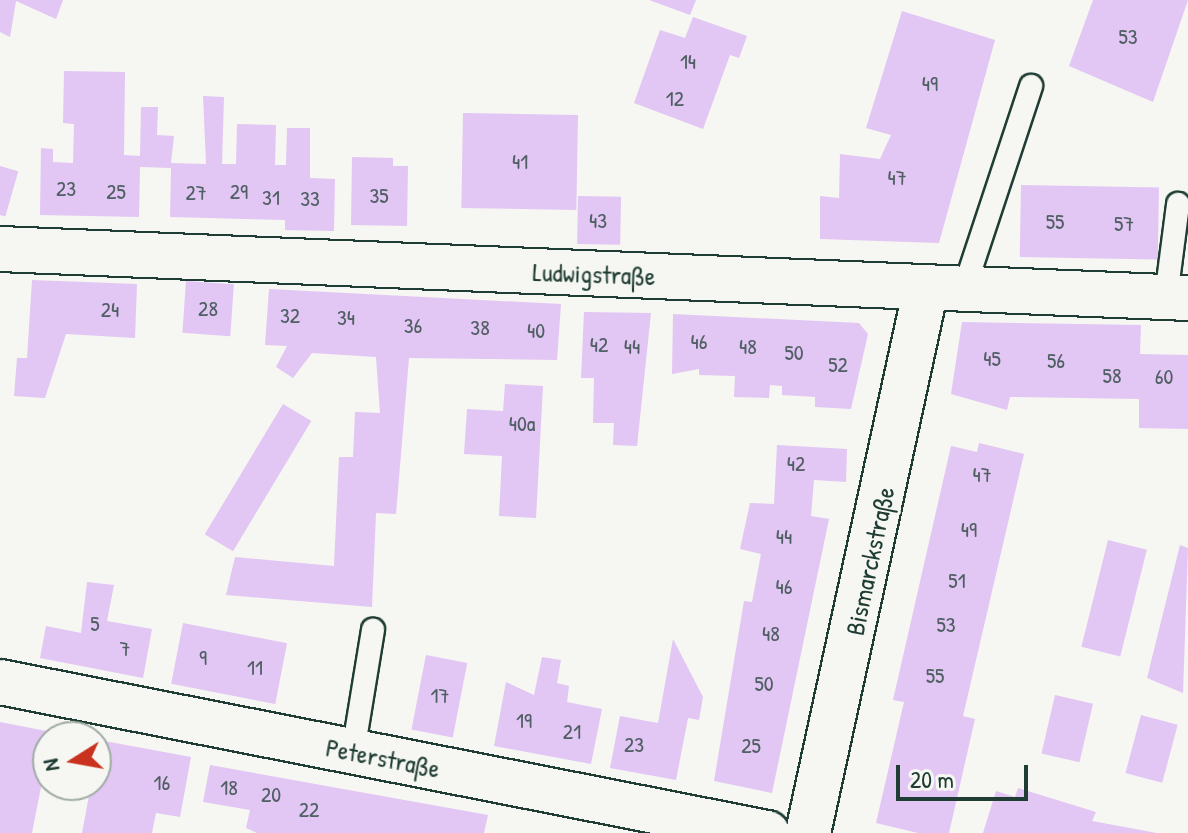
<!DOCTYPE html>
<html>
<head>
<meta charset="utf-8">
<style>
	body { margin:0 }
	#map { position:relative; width:1188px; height:833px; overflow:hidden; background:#f6f6f2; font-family:"Patrick Hand",sans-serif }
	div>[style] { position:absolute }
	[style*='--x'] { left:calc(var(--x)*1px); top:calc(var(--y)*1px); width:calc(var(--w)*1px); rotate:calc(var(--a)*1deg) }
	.building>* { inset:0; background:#e2c6f4; transform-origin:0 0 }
	.roads { filter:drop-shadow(2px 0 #1f3d34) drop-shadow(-2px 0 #1f3d34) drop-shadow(0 2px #1f3d34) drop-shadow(0 -2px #1f3d34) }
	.lane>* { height:22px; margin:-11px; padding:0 11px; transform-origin:11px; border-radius:11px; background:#f6f6f2 }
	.street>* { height:44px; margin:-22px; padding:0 22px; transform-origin:22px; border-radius:22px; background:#f6f6f2 }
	span { translate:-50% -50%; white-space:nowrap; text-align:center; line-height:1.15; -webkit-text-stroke:6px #f6f6f2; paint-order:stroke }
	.number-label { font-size:22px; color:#505f64 }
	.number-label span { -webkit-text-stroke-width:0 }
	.street-label { font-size:26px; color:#1f3d34 }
	.north { position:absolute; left:32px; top:721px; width:80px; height:80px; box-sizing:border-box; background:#f6f6f2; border:2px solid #a0aca6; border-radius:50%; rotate:259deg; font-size:22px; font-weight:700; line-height:32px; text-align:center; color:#1f3d34 }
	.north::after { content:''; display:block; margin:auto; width:28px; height:36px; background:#c8321e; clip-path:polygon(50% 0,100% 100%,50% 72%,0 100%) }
	.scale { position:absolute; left:896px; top:765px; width:132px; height:36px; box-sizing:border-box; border:4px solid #1f3d34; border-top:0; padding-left:10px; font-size:24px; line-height:28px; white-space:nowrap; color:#1f3d34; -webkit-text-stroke:6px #f6f6f2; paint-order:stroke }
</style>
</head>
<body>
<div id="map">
	<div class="building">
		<i style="clip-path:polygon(0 0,63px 0,56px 19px,16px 1px,10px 37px,0 32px)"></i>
		<i style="clip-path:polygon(649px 0,696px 0,690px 15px)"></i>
		<i style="clip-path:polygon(1093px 0,1188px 0,1153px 102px,1069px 66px)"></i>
		<i style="clip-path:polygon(902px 11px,995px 40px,939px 243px,820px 239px,820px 196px,839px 198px,840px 154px,880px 159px,891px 135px,866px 128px)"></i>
		<i style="clip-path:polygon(693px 17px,747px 36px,739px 58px,730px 55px,703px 129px,634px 103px,660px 30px,685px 38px)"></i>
		<i style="clip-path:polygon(64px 71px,125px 72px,124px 155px,140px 156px,141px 107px,158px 107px,157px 135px,174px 136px,171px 163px,206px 164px,203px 96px,224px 97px,222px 164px,236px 164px,237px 124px,276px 125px,275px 165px,286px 165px,287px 128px,310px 128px,310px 178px,335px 179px,334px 231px,285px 230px,285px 220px,170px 217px,171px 168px,140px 167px,139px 217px,40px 215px,41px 148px,53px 149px,53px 162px,73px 163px,74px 124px,63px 123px)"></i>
		<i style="left:463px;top:113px;width:115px;height:95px;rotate:1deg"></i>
		<i style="clip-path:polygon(352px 157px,393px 158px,393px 166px,408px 166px,407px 226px,351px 225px)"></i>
		<i style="left:0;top:166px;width:19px;height:47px;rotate:16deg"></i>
		<i style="left:1021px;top:185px;width:138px;height:72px;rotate:1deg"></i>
		<i style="left:578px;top:196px;width:43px;height:48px;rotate:1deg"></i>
		<i style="clip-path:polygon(32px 280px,137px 284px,135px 338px,66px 334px,45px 398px,14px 396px,17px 358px,27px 358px)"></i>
		<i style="left:186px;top:281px;width:48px;height:52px;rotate:4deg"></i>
		<i style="clip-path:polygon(269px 289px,561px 304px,557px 360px,409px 358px,396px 514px,376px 513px,372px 607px,226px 595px,235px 557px,334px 566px,339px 457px,353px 457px,355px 412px,380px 413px,376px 357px,312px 353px,293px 378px,276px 367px,287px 346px,265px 345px)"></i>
		<i style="clip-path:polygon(584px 312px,651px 313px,637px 446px,613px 445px,614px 423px,593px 423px,594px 378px,581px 378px)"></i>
		<i style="clip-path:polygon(673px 314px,859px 323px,868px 334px,851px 409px,815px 407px,815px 397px,782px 395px,782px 386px,770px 385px,769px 398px,734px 397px,735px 376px,699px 375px,699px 369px,672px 374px)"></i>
		<i style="clip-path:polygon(962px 322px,1141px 325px,1140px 354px,1188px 355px,1188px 429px,1139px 428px,1139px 399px,1010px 397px,1007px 410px,951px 394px)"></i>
		<i style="clip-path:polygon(505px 384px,543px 386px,536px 518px,499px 516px,502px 456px,464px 454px,467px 409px,503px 411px)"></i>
		<i style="left:283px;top:404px;width:33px;height:152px;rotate:31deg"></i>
		<i style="clip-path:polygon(979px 443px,1024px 454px,963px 716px,975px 719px,949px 833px,918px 833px,876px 823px,904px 702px,893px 700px,951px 446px,977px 452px)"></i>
		<i style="clip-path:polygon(777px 445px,847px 449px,846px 482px,814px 480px,811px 516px,829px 519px,772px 793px,714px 781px,744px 601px,752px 602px,761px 554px,740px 549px,750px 503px,774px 504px)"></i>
		<i style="left:1108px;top:540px;width:40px;height:110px;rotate:14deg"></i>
		<i style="clip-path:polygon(1180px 545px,1188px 548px,1183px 693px,1147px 678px)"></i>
		<i style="clip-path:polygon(87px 582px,114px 585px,107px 621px,152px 629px,143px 678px,40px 658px,46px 626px,81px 633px)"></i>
		<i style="left:183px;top:623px;width:106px;height:62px;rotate:11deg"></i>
		<i style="clip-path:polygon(673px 639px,703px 697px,699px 720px,688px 718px,676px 780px,610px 768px,620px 716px,658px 723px)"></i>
		<i style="left:426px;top:655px;width:42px;height:76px;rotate:11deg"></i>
		<i style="clip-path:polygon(542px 657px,561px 660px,557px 683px,569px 686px,567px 702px,602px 709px,591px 764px,494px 746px,506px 682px,534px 695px)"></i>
		<i style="left:1055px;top:695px;width:39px;height:60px;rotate:13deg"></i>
		<i style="left:1141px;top:715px;width:38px;height:60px;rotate:15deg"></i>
		<i style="clip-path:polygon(0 722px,72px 736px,48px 737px,48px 785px,74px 785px,72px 793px,41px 787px,32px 833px,0 833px)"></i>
		<i style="clip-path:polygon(99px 740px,191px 757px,180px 817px,156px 813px,152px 833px,82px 833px,91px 785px,96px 785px)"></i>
		<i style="clip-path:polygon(210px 765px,488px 815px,484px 833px,257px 833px,246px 828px,250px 810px,203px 802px)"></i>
		<i style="clip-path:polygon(1018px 788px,1096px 812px,1092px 821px,1157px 833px,983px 833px,996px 791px,1015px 797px)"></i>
	</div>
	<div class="roads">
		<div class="lane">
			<i style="--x:964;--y:289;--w:214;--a:-71.7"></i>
			<i style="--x:1166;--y:297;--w:94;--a:-82.6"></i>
			<i style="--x:353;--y:752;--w:124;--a:-80.7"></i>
		</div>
		<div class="street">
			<i style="--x:0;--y:249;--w:1189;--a:2.36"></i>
			<i style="--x:0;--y:682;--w:782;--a:11.14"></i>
			<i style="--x:808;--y:833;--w:558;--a:-77.78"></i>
		</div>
	</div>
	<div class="number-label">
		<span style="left:1128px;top:37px">53</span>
		<span style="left:688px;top:62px">14</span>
		<span style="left:930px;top:84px">49</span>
		<span style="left:675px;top:99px">12</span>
		<span style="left:520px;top:162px">41</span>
		<span style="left:897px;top:178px">47</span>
		<span style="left:66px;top:189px">23</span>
		<span style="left:116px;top:192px">25</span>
		<span style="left:239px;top:192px">29</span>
		<span style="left:196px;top:193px">27</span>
		<span style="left:379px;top:196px">35</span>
		<span style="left:271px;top:198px">31</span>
		<span style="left:310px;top:199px">33</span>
		<span style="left:598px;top:221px">43</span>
		<span style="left:1055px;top:222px">55</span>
		<span style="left:1124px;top:224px">57</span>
		<span style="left:208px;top:309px">28</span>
		<span style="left:110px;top:310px">24</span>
		<span style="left:290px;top:316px">32</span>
		<span style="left:346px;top:318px">34</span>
		<span style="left:413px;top:326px">36</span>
		<span style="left:480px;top:328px">38</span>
		<span style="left:536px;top:331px">40</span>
		<span style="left:699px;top:342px">46</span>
		<span style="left:599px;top:345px">42</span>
		<span style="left:632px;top:347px">44</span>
		<span style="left:748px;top:347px">48</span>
		<span style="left:794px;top:353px">50</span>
		<span style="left:992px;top:359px">45</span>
		<span style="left:1056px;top:361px">56</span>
		<span style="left:838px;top:365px">52</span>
		<span style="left:1112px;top:376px">58</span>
		<span style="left:1164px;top:377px">60</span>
		<span style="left:522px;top:424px">40a</span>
		<span style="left:796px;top:464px">42</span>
		<span style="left:982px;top:475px">47</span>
		<span style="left:969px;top:530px">49</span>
		<span style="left:784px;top:537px">44</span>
		<span style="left:957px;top:581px">51</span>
		<span style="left:784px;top:587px">46</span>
		<span style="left:95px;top:624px">5</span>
		<span style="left:946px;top:625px">53</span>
		<span style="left:771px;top:634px">48</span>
		<span style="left:125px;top:649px">7</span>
		<span style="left:203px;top:658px">9</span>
		<span style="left:255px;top:668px">11</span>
		<span style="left:935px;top:676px">55</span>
		<span style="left:764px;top:684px">50</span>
		<span style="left:440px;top:696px">17</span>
		<span style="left:524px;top:721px">19</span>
		<span style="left:572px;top:732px">21</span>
		<span style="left:634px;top:745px">23</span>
		<span style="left:751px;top:746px">25</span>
		<span style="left:162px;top:783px">16</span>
		<span style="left:229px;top:788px">18</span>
		<span style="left:271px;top:795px">20</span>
		<span style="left:309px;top:810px">22</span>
	</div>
	<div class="street-label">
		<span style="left:594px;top:274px;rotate:2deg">Ludwigstraße</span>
		<span style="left:870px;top:561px;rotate:-78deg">Bismarckstraße</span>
		<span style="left:383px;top:758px;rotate:11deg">Peterstraße</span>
	</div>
	<div class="north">N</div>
	<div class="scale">20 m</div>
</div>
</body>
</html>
